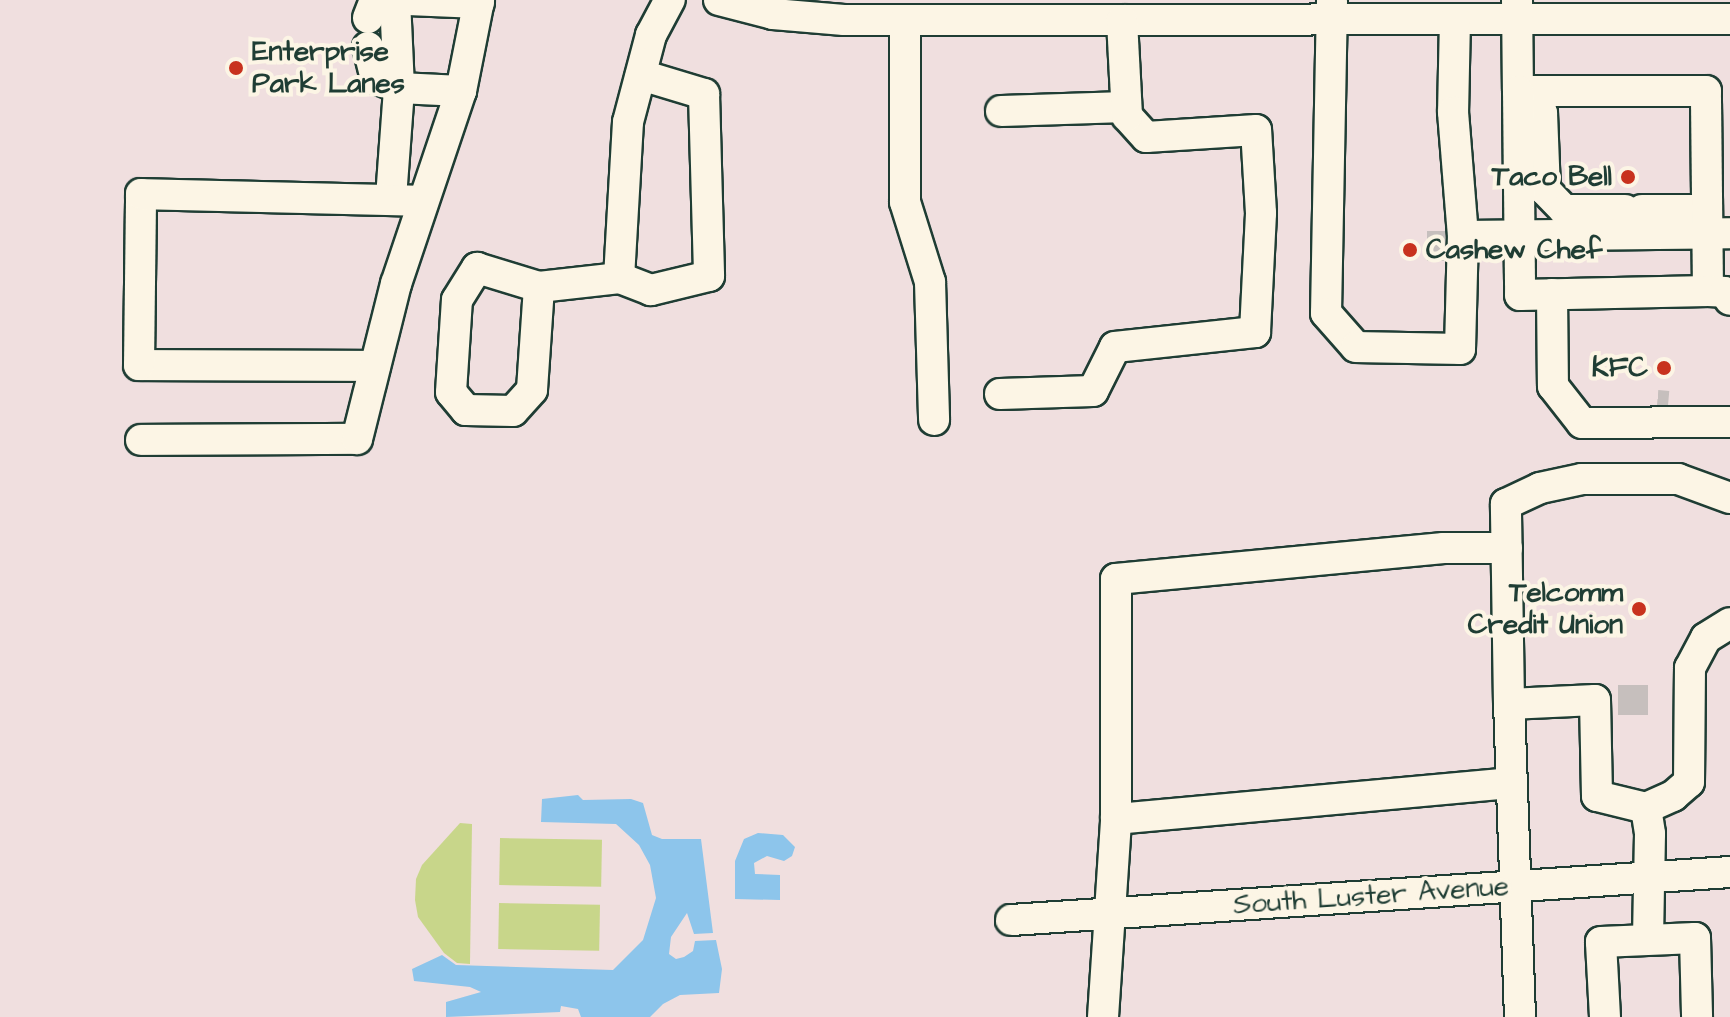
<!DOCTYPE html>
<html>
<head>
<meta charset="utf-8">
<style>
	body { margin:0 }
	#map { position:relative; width:1730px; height:1017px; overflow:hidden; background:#f0dfdf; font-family:"Architects Daughter",sans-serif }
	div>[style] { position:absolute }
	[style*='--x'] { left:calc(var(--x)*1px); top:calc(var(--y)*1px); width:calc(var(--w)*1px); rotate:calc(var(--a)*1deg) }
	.green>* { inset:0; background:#c8d68a; transform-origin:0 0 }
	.water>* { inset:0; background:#8dc5eb }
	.minor-tunnel>* { height:30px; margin-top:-15px; transform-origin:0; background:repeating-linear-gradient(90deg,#c6bfbd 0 30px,transparent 0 45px) }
	.roads { filter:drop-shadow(2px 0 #1f3d34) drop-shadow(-2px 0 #1f3d34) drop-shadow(0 2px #1f3d34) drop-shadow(0 -2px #1f3d34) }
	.minor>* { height:30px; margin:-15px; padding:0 15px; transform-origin:15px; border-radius:15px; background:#fcf5e5 }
	.dots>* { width:22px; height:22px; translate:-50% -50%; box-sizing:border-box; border:4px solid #fcf5e5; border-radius:50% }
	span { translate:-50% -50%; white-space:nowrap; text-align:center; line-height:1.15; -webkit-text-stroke:8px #fcf5e5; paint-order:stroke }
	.poi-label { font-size:28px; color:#1f3d34; font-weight:700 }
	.left { translate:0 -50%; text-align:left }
	.right { translate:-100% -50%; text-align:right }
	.street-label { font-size:28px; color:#1f3d34 }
</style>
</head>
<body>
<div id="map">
	<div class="green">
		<i style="clip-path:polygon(460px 823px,472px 824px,470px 964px,457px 963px,444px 953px,418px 917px,415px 900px,416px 879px,422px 865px)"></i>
		<i style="left:500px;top:838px;width:102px;height:47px;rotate:1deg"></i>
		<i style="left:499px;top:903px;width:101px;height:46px;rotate:1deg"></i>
	</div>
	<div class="water">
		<i style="clip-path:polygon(578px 795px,583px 800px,631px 799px,643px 803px,652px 835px,662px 839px,701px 839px,713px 933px,694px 934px,687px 913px,671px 937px,669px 954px,676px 959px,684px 957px,693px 951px,695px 941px,716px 940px,722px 969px,719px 993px,680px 995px,663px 1004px,650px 1017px,581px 1017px,578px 1009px,561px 1006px,560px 1012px,446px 1017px,446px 1002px,481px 992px,470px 987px,414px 981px,412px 969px,442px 955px,456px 965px,613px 970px,643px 940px,656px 898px,650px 865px,639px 845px,616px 824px,541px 822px,542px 799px)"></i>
		<i style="clip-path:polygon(758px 833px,783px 835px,795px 847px,792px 856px,784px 861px,767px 856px,754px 863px,755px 874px,780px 875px,780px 900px,735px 899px,735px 861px,744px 839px)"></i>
	</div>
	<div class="minor-tunnel">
		<i style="--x:1442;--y:261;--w:41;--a:-90"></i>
		<i style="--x:1657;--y:405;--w:11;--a:5"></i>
		<i style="--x:1618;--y:700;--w:45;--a:0"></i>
	</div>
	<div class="roads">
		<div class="minor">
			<i style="--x:408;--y:0;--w:71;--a:2.4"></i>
			<i style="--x:719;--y:0;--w:56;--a:14.5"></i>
			<i style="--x:773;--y:14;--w:71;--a:4.8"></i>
			<i style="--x:844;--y:20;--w:886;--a:-0.06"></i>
			<i style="--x:1517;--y:0;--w:91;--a:89.4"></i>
			<i style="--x:1518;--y:91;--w:33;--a:43"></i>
			<i style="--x:1542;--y:113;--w:77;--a:87.8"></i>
			<i style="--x:1545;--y:190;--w:28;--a:46"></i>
			<i style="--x:1564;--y:210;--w:61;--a:0"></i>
			<i style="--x:1332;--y:1;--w:312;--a:91.1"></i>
			<i style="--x:1326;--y:313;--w:45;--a:48.6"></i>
			<i style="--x:1356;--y:347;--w:104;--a:1.1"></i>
			<i style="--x:1460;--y:349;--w:113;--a:-88.5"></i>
			<i style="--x:1463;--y:236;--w:267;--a:-0.6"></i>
			<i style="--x:368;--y:18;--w:19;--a:-69"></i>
			<i style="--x:1455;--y:19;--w:93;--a:91.2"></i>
			<i style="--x:1453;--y:112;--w:124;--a:85.4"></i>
			<i style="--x:905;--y:20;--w:182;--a:90"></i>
			<i style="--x:905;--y:202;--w:84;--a:72.6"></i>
			<i style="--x:930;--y:282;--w:138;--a:88.3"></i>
			<i style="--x:368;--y:47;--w:32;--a:76"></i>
			<i style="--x:376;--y:78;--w:25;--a:23"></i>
			<i style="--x:399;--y:88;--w:62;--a:2.8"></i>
			<i style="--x:641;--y:75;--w:66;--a:16.8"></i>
			<i style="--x:704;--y:94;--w:182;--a:88.4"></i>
			<i style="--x:709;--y:276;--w:60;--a:166.4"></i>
			<i style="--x:651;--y:290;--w:34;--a:-159"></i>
			<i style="--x:619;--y:278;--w:156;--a:-86.7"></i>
			<i style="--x:628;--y:122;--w:90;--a:-75.2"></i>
			<i style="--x:651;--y:35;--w:40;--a:-62"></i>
			<i style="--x:1001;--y:111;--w:125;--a:-1.8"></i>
			<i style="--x:391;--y:198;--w:110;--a:-85.8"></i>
			<i style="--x:399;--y:88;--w:88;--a:-92.6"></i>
			<i style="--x:1642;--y:210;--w:65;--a:0"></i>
			<i style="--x:539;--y:287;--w:103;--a:93.9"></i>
			<i style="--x:532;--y:390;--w:28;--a:132"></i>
			<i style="--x:513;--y:411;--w:47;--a:-178.8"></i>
			<i style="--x:466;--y:410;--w:23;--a:-130"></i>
			<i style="--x:451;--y:392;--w:92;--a:-86.3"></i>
			<i style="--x:457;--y:300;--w:38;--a:-58"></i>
			<i style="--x:477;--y:268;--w:65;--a:17"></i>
			<i style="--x:539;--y:287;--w:81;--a:-6.4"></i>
			<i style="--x:1708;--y:291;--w:200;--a:-90.6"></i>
			<i style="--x:1706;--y:91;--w:188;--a:180"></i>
			<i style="--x:1518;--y:91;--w:204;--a:89.4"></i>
			<i style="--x:1520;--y:295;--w:188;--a:-1.2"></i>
			<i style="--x:1708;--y:291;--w:17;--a:3"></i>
			<i style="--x:1725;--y:292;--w:9;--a:58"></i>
			<i style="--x:1552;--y:294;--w:92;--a:89.4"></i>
			<i style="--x:1553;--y:386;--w:47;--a:51.9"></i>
			<i style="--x:1582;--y:423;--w:148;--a:-0.4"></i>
			<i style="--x:375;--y:366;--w:236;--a:-179.8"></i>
			<i style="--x:139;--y:365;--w:171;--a:-89.3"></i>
			<i style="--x:141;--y:194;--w:282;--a:1.4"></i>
			<i style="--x:1000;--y:394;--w:93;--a:-1.8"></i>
			<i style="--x:1093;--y:391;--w:49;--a:-63.4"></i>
			<i style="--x:1115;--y:347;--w:141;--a:-6.1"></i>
			<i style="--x:1255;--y:332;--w:119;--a:-87.1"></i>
			<i style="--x:1261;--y:213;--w:83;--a:-93.4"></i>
			<i style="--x:1256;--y:130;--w:110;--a:176.4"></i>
			<i style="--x:1146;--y:137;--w:28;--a:-132"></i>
			<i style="--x:1127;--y:116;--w:96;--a:-93"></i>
			<i style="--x:141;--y:440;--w:216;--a:-0.3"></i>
			<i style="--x:357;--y:439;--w:160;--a:-75.9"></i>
			<i style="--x:396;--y:284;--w:204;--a:-71.4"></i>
			<i style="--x:461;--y:91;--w:93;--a:-78.8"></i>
			<i style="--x:1509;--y:704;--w:200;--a:-90.9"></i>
			<i style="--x:1506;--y:504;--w:38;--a:-25"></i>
			<i style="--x:1540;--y:488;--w:43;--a:-12.1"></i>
			<i style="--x:1582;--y:479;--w:96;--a:0"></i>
			<i style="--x:1678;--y:479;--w:55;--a:20.1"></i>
			<i style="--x:1646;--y:808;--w:30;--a:-24"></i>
			<i style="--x:1673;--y:796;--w:21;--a:-41"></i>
			<i style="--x:1689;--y:782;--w:114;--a:-89.5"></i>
			<i style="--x:1690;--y:668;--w:34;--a:-62"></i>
			<i style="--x:1706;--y:638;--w:28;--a:-32"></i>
			<i style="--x:1116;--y:819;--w:397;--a:-5.2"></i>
			<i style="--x:1011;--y:920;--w:721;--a:-3.82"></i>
			<i style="--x:1103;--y:1017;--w:198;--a:-86.2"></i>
			<i style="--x:1116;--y:819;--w:240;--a:-90"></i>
			<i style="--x:1116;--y:579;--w:329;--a:-5.4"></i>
			<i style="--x:1444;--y:548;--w:63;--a:0"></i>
			<i style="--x:1520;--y:1017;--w:313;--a:-92"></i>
			<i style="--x:1509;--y:704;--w:86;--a:-2.7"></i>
			<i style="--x:1595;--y:700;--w:96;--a:88.8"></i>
			<i style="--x:1597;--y:796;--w:50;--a:13.8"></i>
			<i style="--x:1646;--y:808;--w:26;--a:81"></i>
			<i style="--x:1650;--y:834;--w:104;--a:91.1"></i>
			<i style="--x:1605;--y:1017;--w:75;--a:-93.1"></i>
			<i style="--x:1601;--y:942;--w:94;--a:-2.4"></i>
			<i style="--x:1695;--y:938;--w:79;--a:88.5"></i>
		</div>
	</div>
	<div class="dots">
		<i style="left:236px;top:68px;background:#c8321e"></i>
		<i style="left:1628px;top:177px;background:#c8321e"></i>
		<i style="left:1410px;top:250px;background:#c8321e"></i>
		<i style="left:1664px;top:368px;background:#c8321e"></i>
		<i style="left:1639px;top:609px;background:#c8321e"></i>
	</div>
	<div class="poi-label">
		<span class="left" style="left:252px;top:68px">Enterprise<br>Park Lanes</span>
		<span class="right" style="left:1612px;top:177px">Taco Bell</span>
		<span class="left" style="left:1426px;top:250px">Cashew Chef</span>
		<span class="right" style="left:1648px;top:368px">KFC</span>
		<span class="right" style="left:1623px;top:609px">Telcomm<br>Credit Union</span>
	</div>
	<div class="street-label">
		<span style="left:1371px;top:896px;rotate:-4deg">South Luster Avenue</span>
	</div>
</div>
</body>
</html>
